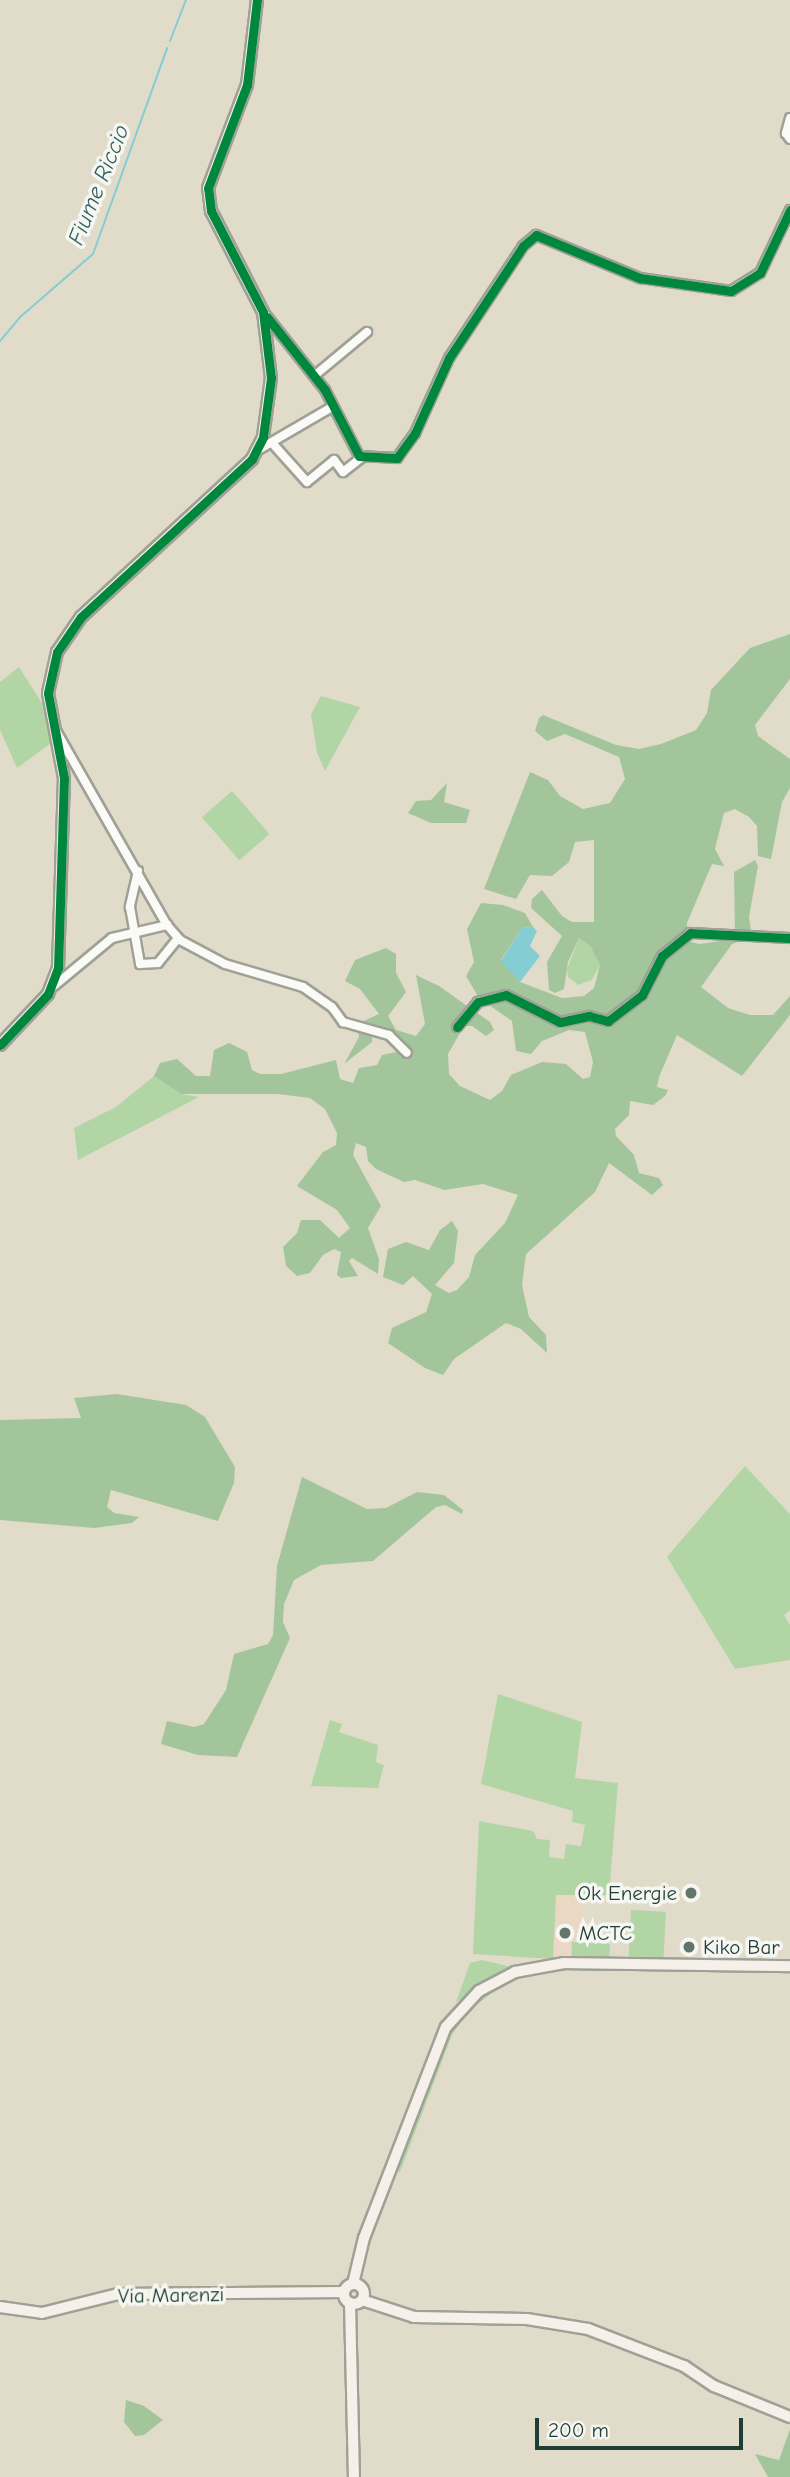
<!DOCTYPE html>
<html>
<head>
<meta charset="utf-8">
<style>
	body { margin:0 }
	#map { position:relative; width:790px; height:2477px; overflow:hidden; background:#e1dcca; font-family:"Comic Neue",sans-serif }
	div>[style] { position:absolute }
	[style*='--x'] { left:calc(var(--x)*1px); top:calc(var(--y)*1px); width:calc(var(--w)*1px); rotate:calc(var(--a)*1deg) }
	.built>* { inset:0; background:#ebd8c4 }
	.green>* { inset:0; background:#b2d5a6; transform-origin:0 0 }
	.forest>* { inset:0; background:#a3c59b }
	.water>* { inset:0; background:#84cdd2 }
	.stream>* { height:2px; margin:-1px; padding:0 1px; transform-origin:1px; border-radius:1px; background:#84cdd2 }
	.roads { filter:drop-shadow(2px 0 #a0a196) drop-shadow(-2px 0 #a0a196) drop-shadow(0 2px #a0a196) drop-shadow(0 -2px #a0a196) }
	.street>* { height:8px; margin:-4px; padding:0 4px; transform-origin:4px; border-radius:4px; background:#fafaf7 }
	.secondary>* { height:10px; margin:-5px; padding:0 5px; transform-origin:5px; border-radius:5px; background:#f5f0e9 }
	.secondary>.ring { margin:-5px; padding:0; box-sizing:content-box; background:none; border:10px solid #f5f0e9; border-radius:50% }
	.cycleway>* { height:9px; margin:-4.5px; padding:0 4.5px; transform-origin:4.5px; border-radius:4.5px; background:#00873e }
	.dots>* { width:19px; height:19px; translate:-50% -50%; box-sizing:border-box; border:4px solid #f6f6f2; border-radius:50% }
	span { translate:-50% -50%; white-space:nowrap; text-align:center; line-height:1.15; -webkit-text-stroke:7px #f6f6f2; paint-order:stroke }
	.poi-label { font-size:21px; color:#1f3d34 }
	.right { translate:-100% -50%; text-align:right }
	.left { translate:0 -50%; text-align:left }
	.street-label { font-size:21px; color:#1f3d34 }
	.water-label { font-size:23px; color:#2e605c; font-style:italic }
	.scale { position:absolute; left:535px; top:2418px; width:208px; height:32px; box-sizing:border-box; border:4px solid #1f3d34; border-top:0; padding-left:9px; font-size:21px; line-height:24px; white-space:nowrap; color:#1f3d34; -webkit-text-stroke:5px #f6f6f2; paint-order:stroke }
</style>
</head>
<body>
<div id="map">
	<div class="built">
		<i style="clip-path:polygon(555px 1895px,585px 1895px,572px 1959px,553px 1959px)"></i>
	</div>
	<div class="green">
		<i style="clip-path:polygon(19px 667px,47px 711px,54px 741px,17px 768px,0 730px,0 682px)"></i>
		<i style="clip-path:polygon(321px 696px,360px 707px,325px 771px,317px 753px,311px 714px)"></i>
		<i style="left:232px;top:791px;width:57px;height:40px;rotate:49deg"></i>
		<i style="clip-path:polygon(579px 938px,590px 946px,600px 965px,592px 980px,578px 985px,568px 977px,567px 969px)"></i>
		<i style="clip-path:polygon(154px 1076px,181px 1094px,199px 1097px,78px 1160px,74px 1128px,116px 1107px)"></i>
		<i style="clip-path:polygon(745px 1466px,790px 1514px,790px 1610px,784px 1615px,790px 1625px,790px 1660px,735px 1669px,667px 1557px)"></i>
		<i style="clip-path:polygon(498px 1694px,582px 1722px,575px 1778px,618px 1783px,609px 1895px,556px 1895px,553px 1959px,473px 1954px,479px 1821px,533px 1831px,537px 1839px,550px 1840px,549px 1857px,564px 1859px,566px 1844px,581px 1846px,585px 1825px,572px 1822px,573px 1811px,481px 1784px)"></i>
		<i style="clip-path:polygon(330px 1720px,342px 1724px,339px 1732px,378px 1745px,376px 1762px,384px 1765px,378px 1788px,311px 1786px)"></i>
		<i style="left:631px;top:1910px;width:35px;height:50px;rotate:3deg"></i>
		<i style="left:572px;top:1942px;width:38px;height:17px;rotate:3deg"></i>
		<i style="clip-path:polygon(482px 1960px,511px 1967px,456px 2002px,470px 1963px)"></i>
		<i style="clip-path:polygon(543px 1970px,503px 1985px,468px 2011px,452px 2035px,400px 2172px,395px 2170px,454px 2024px,486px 1991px,521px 1974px)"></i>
	</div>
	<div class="forest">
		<i style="clip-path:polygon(790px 634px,790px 679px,755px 725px,758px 736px,790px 759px,790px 788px,782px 802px,771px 859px,758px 856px,757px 826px,749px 817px,735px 809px,724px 813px,715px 849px,724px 866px,712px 864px,687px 923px,687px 941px,699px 944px,735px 939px,734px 872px,755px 860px,758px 866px,749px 917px,752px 937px,732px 944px,701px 987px,728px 1008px,750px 1015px,773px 1015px,790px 996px,790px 1015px,742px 1076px,677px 1035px,659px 1077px,657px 1087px,668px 1090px,665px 1096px,653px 1105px,630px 1101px,629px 1115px,615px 1129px,616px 1136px,634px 1155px,639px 1173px,659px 1178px,663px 1185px,652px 1195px,609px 1163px,595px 1192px,526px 1254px,522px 1285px,529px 1317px,546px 1335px,547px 1353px,521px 1329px,506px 1323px,454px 1359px,443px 1375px,425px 1368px,388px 1343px,392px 1328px,426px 1312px,432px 1294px,413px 1276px,403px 1285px,383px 1277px,388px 1249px,406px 1242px,429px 1250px,440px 1230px,452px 1221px,458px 1231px,454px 1263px,435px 1285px,449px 1293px,457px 1290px,469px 1277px,475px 1255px,505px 1223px,518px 1195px,483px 1184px,444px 1190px,415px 1180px,404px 1182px,376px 1169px,368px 1161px,366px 1147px,356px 1143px,353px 1155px,381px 1206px,368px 1228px,379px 1259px,378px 1274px,352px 1258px,349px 1261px,358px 1276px,341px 1278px,337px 1275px,341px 1252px,334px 1249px,323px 1255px,310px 1273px,297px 1276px,286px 1266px,283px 1247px,297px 1233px,301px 1220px,320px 1220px,339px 1238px,350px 1228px,337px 1210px,297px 1186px,323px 1152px,336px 1145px,337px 1133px,325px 1109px,310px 1098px,278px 1094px,181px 1094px,154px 1076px,160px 1063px,177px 1059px,196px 1076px,210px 1076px,214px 1050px,229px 1043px,247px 1052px,252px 1070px,260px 1074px,281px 1074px,336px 1060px,340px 1079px,353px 1083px,359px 1068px,377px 1065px,382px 1055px,401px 1051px,391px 1039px,372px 1032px,372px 1042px,344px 1064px,359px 1037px,357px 1024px,379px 1014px,360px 989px,345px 981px,355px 960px,386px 948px,396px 954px,396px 973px,406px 992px,388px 1016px,396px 1030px,416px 1036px,425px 1024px,416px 975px,439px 986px,490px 1022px,494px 1030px,486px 1036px,472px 1026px,464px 1026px,448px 1054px,449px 1074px,460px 1086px,490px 1100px,502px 1091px,511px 1075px,542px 1062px,566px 1064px,583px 1079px,590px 1077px,593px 1062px,585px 1032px,569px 1030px,542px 1041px,531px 1054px,516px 1051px,512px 1021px,479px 998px,466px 976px,474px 962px,467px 929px,481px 903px,503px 905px,525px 913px,533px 927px,522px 928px,501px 960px,520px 982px,562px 998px,584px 996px,594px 988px,600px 965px,590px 946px,579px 938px,568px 962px,564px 989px,555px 993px,549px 990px,547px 962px,562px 936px,531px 908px,532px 899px,542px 890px,562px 916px,572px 922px,594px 922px,594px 840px,575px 842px,569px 862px,552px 876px,530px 875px,516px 899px,484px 889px,530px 772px,548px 780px,560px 796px,583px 809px,610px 803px,625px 779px,619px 757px,565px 734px,547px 741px,535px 731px,539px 718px,543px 715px,616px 745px,639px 749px,661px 744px,696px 730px,707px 713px,711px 690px,750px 648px)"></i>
		<i style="clip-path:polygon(447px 783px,444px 802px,470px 810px,466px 823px,431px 823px,408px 813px,416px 801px,431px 800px)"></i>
		<i style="clip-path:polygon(117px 1394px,186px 1405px,205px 1417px,235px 1467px,234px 1483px,218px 1521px,111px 1490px,107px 1507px,114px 1513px,139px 1517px,132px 1523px,94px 1528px,0 1520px,0 1420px,81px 1418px,74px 1398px)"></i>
		<i style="clip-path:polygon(302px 1477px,367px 1509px,386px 1508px,417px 1492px,444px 1495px,463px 1510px,462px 1514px,445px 1505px,436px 1507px,373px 1561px,321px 1565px,294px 1580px,284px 1604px,283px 1622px,290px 1638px,237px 1757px,198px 1755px,161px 1744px,167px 1721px,194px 1727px,204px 1724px,226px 1690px,234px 1654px,268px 1644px,273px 1635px,277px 1566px)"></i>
		<i style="clip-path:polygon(126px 2400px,144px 2406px,163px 2420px,144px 2435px,135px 2436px,124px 2422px)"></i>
		<i style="clip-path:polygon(790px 2429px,790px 2477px,768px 2477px,755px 2454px,779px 2460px)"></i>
	</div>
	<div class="water">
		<i style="clip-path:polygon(533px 927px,537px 931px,530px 946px,540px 956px,520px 982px,501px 961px,522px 928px)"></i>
	</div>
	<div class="stream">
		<i style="--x:170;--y:41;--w:44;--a:-68.7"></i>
		<i style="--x:0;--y:341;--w:30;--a:-50"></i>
		<i style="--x:19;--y:318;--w:98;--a:-40.9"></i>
		<i style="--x:93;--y:254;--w:219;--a:-70.2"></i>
	</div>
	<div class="roads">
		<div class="street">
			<i style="--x:790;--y:118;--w:16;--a:105"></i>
			<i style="--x:786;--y:133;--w:7;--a:56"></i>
			<i style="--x:265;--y:314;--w:97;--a:51.7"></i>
			<i style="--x:325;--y:390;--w:74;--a:62.7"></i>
			<i style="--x:359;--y:456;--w:38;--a:3"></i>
			<i style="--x:397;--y:458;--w:31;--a:-54"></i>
			<i style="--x:415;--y:433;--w:82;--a:-65.6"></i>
			<i style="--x:449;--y:358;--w:134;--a:-56.5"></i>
			<i style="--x:523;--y:246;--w:17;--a:-40"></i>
			<i style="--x:536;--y:235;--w:113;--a:22.5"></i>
			<i style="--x:640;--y:278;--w:92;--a:8.1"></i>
			<i style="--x:731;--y:291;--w:34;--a:-32"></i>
			<i style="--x:760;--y:273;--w:70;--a:-64.5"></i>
			<i style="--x:314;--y:376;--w:69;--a:-39.7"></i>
			<i style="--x:273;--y:444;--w:51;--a:48.2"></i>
			<i style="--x:307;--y:482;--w:35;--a:-39"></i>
			<i style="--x:334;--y:460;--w:15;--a:53"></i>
			<i style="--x:343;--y:472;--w:24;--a:-38"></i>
			<i style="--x:258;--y:450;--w:86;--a:-30.2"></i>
			<i style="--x:55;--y:729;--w:226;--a:60.3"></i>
			<i style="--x:167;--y:925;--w:20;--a:49"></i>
			<i style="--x:180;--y:940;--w:51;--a:28.1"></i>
			<i style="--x:225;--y:964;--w:81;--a:16.4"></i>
			<i style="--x:303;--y:987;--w:35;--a:35"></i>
			<i style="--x:332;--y:1007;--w:19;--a:54"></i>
			<i style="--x:343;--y:1022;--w:48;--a:15.8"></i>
			<i style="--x:389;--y:1035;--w:25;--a:45"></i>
			<i style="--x:138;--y:871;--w:37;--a:103"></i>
			<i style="--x:130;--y:907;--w:58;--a:80"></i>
			<i style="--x:140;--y:964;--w:18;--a:-3"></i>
			<i style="--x:158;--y:963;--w:32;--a:-51"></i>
			<i style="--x:54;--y:986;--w:75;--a:-39.6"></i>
			<i style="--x:112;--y:938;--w:57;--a:-13.3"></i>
			<i style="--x:457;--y:1027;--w:33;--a:-50"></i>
			<i style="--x:478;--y:1002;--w:29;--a:-14"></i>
			<i style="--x:506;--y:995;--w:60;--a:26.6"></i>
			<i style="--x:560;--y:1022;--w:30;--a:-12"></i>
			<i style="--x:589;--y:1016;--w:20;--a:15"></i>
			<i style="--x:608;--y:1021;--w:43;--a:-37.4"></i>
			<i style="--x:642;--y:995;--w:44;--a:-62.9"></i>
			<i style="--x:662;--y:956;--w:36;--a:-39"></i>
			<i style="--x:690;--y:933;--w:100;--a:2.9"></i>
		</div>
		<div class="secondary">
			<i style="--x:0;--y:1045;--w:70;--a:-46.7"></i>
			<i style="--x:48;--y:994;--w:28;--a:-69"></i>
			<i style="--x:58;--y:968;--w:190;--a:-88.2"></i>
			<i style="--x:64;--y:778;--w:86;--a:-100.7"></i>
			<i style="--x:48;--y:693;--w:42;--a:-77.6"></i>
			<i style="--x:57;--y:652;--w:42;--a:-55.6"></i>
			<i style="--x:81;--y:617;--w:233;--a:-42.7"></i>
			<i style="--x:252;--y:459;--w:25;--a:-63"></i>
			<i style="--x:263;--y:437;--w:60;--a:-82.3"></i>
			<i style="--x:271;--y:378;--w:66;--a:-96.9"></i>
			<i style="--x:263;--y:312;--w:114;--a:-117.2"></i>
			<i style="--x:211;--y:211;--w:23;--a:-97"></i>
			<i style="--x:208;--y:188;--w:110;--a:-69.3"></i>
			<i style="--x:247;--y:85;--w:86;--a:-83.3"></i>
			<i style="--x:353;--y:2284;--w:47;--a:-76.6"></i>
			<i style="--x:364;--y:2238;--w:226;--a:-68.8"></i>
			<i style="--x:446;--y:2027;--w:49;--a:-47.5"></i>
			<i style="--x:479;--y:1991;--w:41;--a:-27.8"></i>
			<i style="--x:515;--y:1972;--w:50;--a:-10.4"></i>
			<i style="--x:564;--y:1963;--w:226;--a:0.8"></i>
			<i class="ring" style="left:344px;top:2284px;width:10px;height:10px"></i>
			<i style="--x:362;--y:2300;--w:55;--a:18.1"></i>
			<i style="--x:414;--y:2317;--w:113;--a:1"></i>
			<i style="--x:527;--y:2319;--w:62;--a:9.3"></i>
			<i style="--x:588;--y:2329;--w:103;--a:21.1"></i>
			<i style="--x:684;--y:2366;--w:36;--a:34"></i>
			<i style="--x:714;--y:2386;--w:82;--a:22.2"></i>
			<i style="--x:350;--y:2303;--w:174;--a:88.7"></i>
			<i style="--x:0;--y:2307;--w:42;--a:8.1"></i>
			<i style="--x:42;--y:2313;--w:78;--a:-14"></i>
			<i style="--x:118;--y:2294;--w:226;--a:-0.5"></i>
		</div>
	</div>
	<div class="cycleway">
		<i style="--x:267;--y:317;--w:93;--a:51.5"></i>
		<i style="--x:325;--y:390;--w:74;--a:62.7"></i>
		<i style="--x:359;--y:456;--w:38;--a:3"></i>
		<i style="--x:397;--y:458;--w:31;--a:-54"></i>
		<i style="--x:415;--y:433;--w:82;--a:-65.6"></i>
		<i style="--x:449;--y:358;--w:134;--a:-56.5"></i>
		<i style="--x:523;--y:246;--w:17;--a:-40"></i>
		<i style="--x:536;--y:235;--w:113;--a:22.5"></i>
		<i style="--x:640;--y:278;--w:92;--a:8.1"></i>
		<i style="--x:731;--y:291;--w:34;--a:-32"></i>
		<i style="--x:760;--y:273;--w:70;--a:-64.5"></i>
		<i style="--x:457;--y:1027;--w:33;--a:-50"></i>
		<i style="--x:478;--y:1002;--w:29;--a:-14"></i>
		<i style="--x:506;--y:995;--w:60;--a:26.6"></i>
		<i style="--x:560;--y:1022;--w:30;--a:-12"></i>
		<i style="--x:589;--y:1016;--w:20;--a:15"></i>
		<i style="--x:608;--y:1021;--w:43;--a:-37.4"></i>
		<i style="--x:642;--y:995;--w:44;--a:-62.9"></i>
		<i style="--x:662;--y:956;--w:36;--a:-39"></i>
		<i style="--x:690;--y:933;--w:100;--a:2.9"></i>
		<i style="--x:0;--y:1045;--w:70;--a:-46.7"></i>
		<i style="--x:48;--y:994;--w:28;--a:-69"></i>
		<i style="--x:58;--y:968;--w:190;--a:-88.2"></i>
		<i style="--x:64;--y:778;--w:86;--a:-100.7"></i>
		<i style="--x:48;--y:693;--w:42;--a:-77.6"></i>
		<i style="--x:57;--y:652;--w:42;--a:-55.6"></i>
		<i style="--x:81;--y:617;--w:233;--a:-42.7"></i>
		<i style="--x:252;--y:459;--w:25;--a:-63"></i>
		<i style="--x:263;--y:437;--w:60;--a:-82.3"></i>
		<i style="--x:271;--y:378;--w:66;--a:-96.9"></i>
		<i style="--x:263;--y:312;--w:114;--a:-117.2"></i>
		<i style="--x:211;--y:211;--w:23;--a:-97"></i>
		<i style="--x:208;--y:188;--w:110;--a:-69.3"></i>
		<i style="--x:247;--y:85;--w:86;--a:-83.3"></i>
	</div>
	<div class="dots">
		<i style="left:691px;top:1893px;background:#637568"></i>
		<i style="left:565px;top:1933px;background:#637568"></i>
		<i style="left:689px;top:1947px;background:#637568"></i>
	</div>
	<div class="poi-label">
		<span class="right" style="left:677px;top:1893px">Ok Energie</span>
		<span class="left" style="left:579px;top:1933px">MCTC</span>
		<span class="left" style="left:703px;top:1947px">Kiko Bar</span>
	</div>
	<div class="street-label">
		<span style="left:171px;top:2295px;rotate:-1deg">Via Marenzi</span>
	</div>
	<div class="water-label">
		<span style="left:99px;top:185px;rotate:-68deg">Fiume Riccio</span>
	</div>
	<div class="scale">200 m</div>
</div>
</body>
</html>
